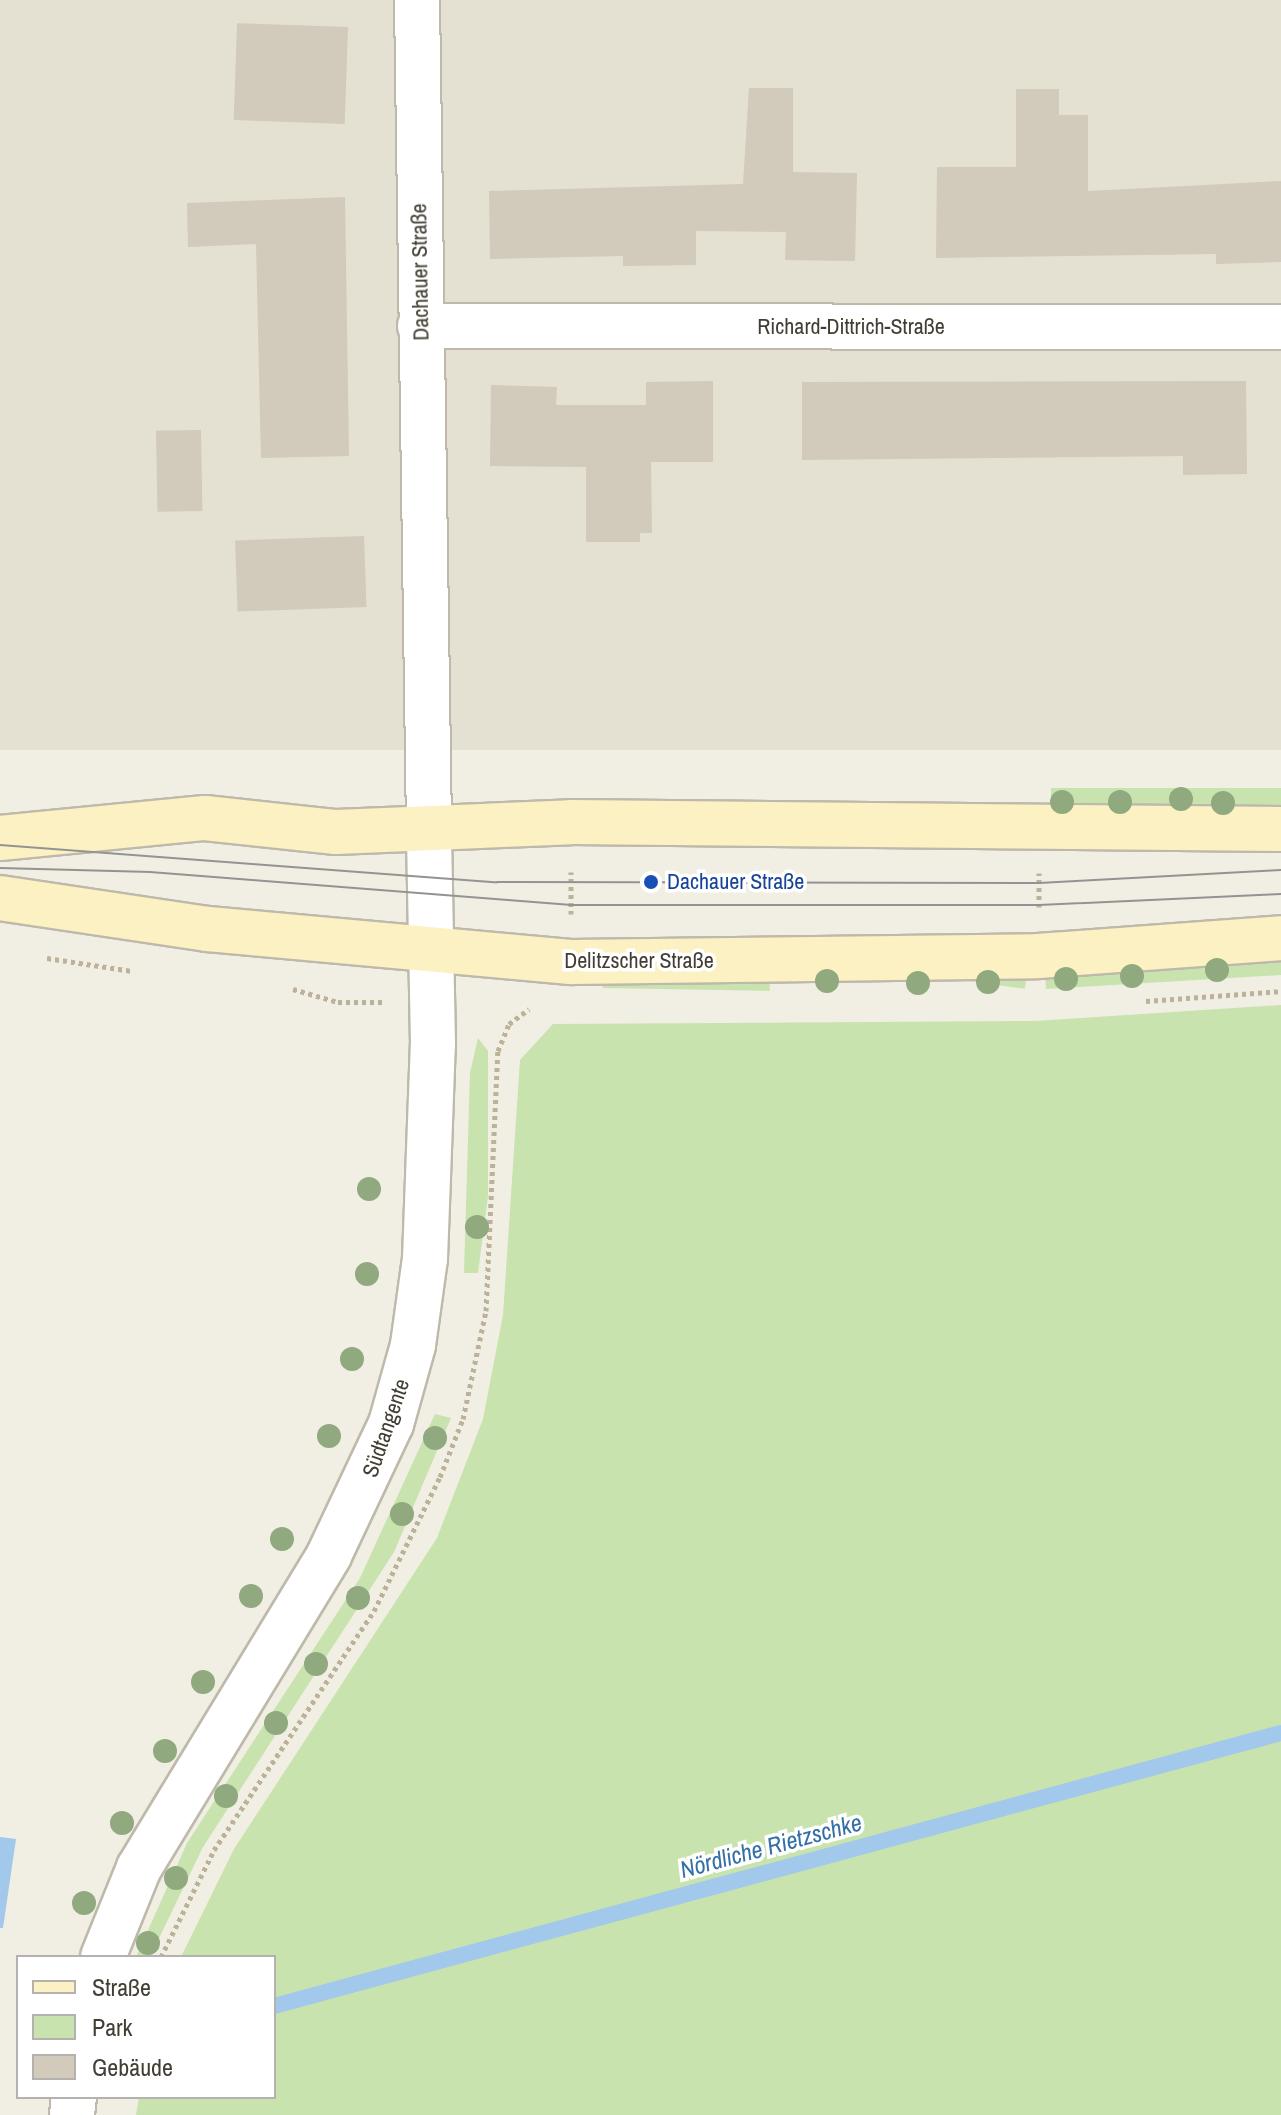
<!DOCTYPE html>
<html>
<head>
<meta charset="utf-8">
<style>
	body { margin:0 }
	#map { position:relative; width:1281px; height:2115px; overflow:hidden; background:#f1eee4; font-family:"Archivo Narrow",sans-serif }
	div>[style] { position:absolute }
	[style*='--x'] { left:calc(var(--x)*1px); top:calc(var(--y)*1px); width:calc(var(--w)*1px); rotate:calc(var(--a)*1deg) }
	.residential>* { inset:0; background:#e4e0d2; transform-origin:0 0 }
	.green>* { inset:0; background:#c8e3ae; transform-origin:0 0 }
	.water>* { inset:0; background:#a2c8eb }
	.stream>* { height:16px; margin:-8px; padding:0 8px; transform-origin:8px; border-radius:8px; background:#a2c8eb }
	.building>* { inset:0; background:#d2caba; transform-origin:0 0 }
	.path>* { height:5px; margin-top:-2.5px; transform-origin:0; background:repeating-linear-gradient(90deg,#bcb299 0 4px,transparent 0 8px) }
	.roads { filter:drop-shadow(2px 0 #beb9aa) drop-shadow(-2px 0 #beb9aa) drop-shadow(0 2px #beb9aa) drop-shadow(0 -2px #beb9aa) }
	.minor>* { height:44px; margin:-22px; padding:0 22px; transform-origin:22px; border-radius:22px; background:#fff }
	.tertiary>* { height:44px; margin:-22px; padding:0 22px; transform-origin:22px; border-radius:22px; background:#fff }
	.secondary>* { height:44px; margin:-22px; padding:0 22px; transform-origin:22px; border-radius:22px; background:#fbf1c3 }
	.tram>* { height:2px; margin:-1px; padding:0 1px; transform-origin:1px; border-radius:1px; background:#939393 }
	.trees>* { width:24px; height:24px; margin:-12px; border-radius:50%; background:#90a97e }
	.dots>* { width:22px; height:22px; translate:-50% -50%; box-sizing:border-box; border:4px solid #fff; border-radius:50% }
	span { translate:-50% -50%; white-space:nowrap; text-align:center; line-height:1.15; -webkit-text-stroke:7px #fff; paint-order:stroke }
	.street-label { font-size:22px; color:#423e34 }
	.transit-label { font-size:22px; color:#164399 }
	.left { translate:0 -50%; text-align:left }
	.water-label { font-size:24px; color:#346fa7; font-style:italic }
	.legend { position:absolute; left:16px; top:1955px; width:260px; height:144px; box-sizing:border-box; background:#fff; border:2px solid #b3b2ae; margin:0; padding:10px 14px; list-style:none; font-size:24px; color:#423e34 }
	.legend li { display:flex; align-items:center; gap:16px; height:40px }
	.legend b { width:40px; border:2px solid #b3b2ae }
</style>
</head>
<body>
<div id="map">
	<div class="residential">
		<i style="left:0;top:0;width:1281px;height:750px"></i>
	</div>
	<div class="green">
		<i style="left:1051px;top:788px;width:230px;height:23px"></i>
		<i style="clip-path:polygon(1281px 957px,1281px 975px,1046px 989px,1045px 974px)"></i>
		<i style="left:603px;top:971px;width:167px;height:17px;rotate:1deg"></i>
		<i style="left:1027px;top:974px;width:15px;height:135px;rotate:98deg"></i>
		<i style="clip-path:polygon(1281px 1005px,1281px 2115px,136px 2115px,139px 2097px,274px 2097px,274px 1957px,181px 1957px,234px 1849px,437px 1538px,483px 1419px,503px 1315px,520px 1060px,553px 1024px,1035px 1021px)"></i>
		<i style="clip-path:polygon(478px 1038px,488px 1051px,488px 1196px,478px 1273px,464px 1273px,470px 1073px)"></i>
		<i style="clip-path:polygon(435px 1414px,451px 1418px,394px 1552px,203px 1847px,150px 1957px,136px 1957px,187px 1843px,360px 1578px)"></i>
	</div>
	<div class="water">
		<i style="clip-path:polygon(0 1837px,16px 1839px,3px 1928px,0 1928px)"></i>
	</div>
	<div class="stream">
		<i style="--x:274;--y:2006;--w:1043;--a:-15.17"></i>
	</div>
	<div class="building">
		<i style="left:348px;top:27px;width:97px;height:111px;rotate:92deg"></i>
		<i style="clip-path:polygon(749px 88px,793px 88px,793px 172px,857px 173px,855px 261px,785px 260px,786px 232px,696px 231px,696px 265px,623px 266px,623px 256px,490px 259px,489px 191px,743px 184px)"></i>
		<i style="clip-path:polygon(1016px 89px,1059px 89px,1059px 115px,1088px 115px,1088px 191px,1281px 181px,1281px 262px,1216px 264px,1216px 254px,936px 258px,937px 167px,1016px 167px)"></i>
		<i style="clip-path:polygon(345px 197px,349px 456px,261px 458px,256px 244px,188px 247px,187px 203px)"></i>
		<i style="clip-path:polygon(713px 381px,713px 462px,651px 462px,652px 533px,640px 533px,640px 542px,586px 542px,586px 467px,490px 466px,491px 385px,557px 387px,556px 405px,646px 405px,646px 382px)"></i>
		<i style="clip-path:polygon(1246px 381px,1247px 474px,1183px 475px,1183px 456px,802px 460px,802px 382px)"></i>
		<i style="left:201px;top:430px;width:81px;height:45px;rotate:89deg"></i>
		<i style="left:364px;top:536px;width:71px;height:129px;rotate:88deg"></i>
	</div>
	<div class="path">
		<i style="--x:1039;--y:907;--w:34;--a:-90"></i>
		<i style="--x:571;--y:914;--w:42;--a:-90"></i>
		<i style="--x:47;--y:958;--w:86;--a:8.7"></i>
		<i style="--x:293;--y:989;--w:47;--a:16.1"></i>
		<i style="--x:338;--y:1002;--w:47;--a:0"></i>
		<i style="--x:1146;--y:1001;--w:135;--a:-4.2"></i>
		<i style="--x:161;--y:1957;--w:119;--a:-63.6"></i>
		<i style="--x:214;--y:1850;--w:288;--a:-56.2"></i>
		<i style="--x:374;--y:1611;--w:149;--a:-63.8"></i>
		<i style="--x:440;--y:1477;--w:62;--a:-68.4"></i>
		<i style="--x:463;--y:1419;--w:110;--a:-78"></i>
		<i style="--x:486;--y:1311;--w:260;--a:-87.4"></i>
		<i style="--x:498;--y:1051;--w:29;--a:-68"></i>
		<i style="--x:509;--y:1024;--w:25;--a:-37"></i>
	</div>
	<div class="roads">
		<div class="minor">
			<i style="--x:417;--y:0;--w:832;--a:89.17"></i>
			<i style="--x:420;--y:326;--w:861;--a:0.07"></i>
		</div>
		<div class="tertiary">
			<i style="--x:103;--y:1957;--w:96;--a:-68"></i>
			<i style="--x:139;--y:1868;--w:366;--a:-58.7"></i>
			<i style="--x:329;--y:1555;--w:145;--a:-64.7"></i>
			<i style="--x:391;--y:1424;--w:82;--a:-74.4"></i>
			<i style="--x:413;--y:1345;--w:87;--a:-82.1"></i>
			<i style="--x:425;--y:1259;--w:215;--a:-87.9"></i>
			<i style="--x:433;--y:1044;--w:212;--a:-91.1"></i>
			<i style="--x:72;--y:2115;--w:18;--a:-84"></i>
		</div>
		<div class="secondary">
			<i style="--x:0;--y:838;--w:206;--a:-5.6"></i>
			<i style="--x:205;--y:818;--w:132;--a:6.1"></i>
			<i style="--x:336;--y:832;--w:235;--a:-2.4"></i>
			<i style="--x:571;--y:822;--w:710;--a:0.56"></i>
			<i style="--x:0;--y:898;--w:210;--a:8.5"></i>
			<i style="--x:208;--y:929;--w:364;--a:5.2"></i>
			<i style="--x:571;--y:962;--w:467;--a:-0.7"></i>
			<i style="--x:1038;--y:956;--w:244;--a:-4.2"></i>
		</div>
	</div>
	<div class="tram">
		<i style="--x:0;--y:845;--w:498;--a:4.3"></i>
		<i style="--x:497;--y:882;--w:542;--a:0.11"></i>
		<i style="--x:1039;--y:883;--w:242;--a:-3.1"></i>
		<i style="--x:0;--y:868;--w:151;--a:1.5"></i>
		<i style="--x:151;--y:872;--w:421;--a:4.5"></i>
		<i style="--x:571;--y:905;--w:468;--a:0"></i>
		<i style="--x:1039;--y:905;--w:242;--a:-2.6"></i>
	</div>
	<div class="trees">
		<i style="left:1181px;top:799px"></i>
		<i style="left:1062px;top:802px"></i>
		<i style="left:1120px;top:802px"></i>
		<i style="left:1223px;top:803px"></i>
		<i style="left:1217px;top:970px"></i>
		<i style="left:1132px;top:976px"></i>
		<i style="left:1066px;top:979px"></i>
		<i style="left:827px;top:981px"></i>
		<i style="left:988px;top:982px"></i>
		<i style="left:918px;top:983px"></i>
		<i style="left:369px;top:1189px"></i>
		<i style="left:477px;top:1227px"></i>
		<i style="left:367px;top:1274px"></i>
		<i style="left:352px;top:1359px"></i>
		<i style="left:329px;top:1436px"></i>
		<i style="left:435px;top:1438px"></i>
		<i style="left:402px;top:1514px"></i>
		<i style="left:282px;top:1539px"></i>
		<i style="left:251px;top:1596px"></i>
		<i style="left:358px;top:1598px"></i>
		<i style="left:316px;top:1664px"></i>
		<i style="left:203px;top:1682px"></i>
		<i style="left:276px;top:1723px"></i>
		<i style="left:165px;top:1751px"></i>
		<i style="left:226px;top:1796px"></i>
		<i style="left:122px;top:1823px"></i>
		<i style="left:176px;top:1878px"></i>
		<i style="left:84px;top:1903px"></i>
		<i style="left:148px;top:1943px"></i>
	</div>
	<div class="dots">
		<i style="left:651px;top:882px;background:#1a4fb4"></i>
	</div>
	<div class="street-label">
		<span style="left:420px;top:272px;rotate:-91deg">Dachauer Straße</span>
		<span style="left:851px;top:327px">Richard-Dittrich-Straße</span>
		<span style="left:639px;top:961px">Delitzscher Straße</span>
		<span style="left:386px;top:1428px;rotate:-71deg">Südtangente</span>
	</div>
	<div class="transit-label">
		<span class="left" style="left:667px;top:882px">Dachauer Straße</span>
	</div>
	<div class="water-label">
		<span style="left:771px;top:1846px;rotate:-15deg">Nördliche Rietzschke</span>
	</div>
	<ul class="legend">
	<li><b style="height:10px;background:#fbf1c3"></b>Straße</li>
	<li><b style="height:22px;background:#c8e3ae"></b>Park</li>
	<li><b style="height:22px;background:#d2caba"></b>Gebäude</li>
	</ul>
</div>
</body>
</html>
